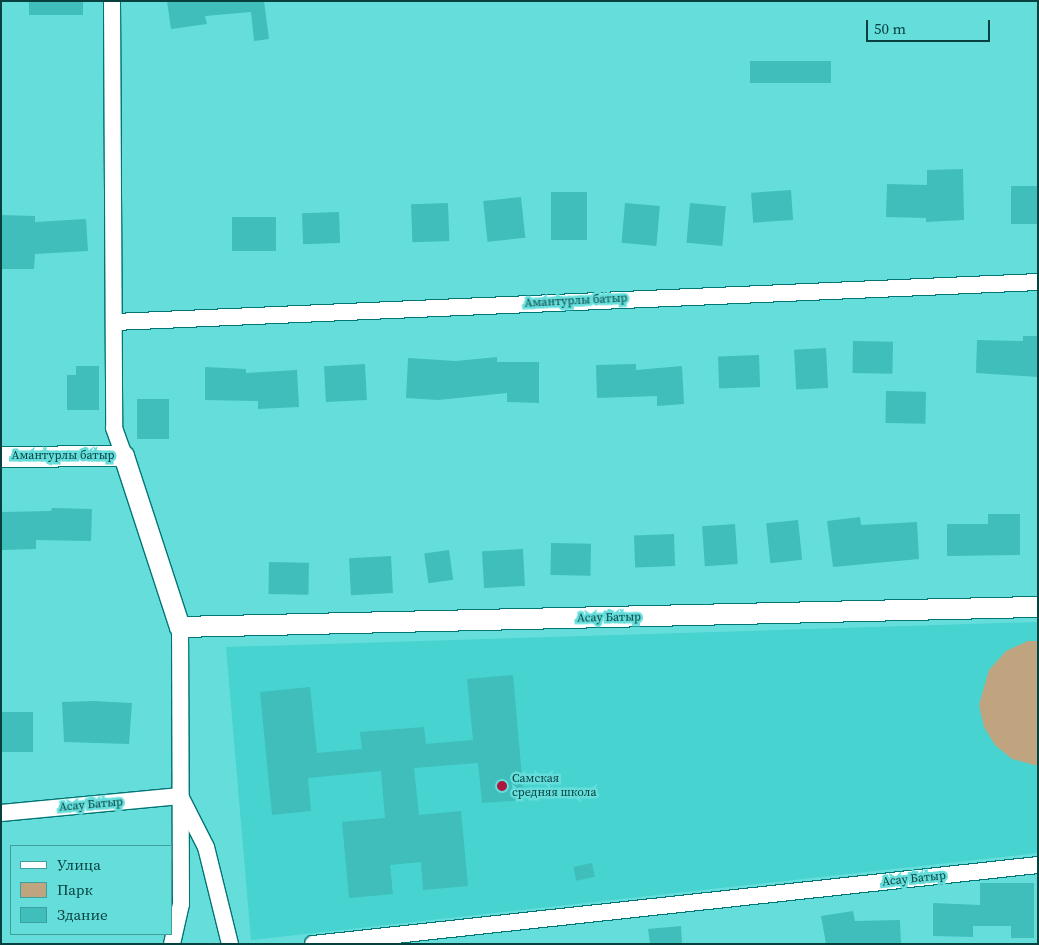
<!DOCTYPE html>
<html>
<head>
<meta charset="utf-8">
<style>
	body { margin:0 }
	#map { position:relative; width:1039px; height:945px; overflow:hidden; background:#65dedb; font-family:"Source Serif 4",serif }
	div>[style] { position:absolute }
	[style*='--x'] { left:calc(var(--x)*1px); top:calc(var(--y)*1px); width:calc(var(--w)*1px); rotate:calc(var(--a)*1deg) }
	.built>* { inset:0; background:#47d3d0 }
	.green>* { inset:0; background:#c0a480 }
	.building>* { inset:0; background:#3fbebb; transform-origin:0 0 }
	.roads { filter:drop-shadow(1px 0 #017574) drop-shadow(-1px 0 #017574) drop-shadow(0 1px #017574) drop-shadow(0 -1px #017574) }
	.minor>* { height:16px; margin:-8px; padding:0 8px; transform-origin:8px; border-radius:8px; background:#fff }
	.tertiary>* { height:20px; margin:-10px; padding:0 10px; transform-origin:10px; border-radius:10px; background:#fff }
	.dots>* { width:14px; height:14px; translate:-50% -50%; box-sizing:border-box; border:2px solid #65dedb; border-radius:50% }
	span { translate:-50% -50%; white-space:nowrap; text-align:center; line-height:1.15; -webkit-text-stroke:5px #65dedb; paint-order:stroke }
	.street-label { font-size:12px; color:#06403f }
	.poi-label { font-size:12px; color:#06403f }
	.left { translate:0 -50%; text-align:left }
	.frame { position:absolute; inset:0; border:2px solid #06403f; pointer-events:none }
	.legend { position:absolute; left:10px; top:845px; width:162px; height:90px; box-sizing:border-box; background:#65dedb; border:1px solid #3f9f9d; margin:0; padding:6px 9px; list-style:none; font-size:15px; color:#06403f }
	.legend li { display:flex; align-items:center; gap:10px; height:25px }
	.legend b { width:25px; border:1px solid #3f9f9d }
	.scale { position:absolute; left:866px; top:20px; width:124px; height:22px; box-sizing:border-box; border:2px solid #06403f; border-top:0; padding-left:6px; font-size:15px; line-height:18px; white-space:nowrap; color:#06403f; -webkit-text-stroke:4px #65dedb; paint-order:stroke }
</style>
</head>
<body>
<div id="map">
	<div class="built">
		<i style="clip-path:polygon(1038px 622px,1038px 853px,251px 940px,226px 647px)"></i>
	</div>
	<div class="green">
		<i style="clip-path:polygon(1028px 641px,1038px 641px,1038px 766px,1012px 759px,995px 745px,984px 727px,979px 705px,989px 670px,1006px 651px)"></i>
	</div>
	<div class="building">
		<i style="left:29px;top:1px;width:54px;height:14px"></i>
		<i style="clip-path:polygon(167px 1px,264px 1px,269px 39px,254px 41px,251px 12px,205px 16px,207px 24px,171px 29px)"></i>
		<i style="left:750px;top:61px;width:81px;height:22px"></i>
		<i style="clip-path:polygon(963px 169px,964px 220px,926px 222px,926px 218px,886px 217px,887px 184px,927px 185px,927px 170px)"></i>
		<i style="left:1011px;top:186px;width:27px;height:38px"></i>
		<i style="left:791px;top:190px;width:30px;height:40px;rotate:86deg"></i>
		<i style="left:551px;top:192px;width:36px;height:48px"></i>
		<i style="left:521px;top:197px;width:41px;height:38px;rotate:84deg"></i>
		<i style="left:448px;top:203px;width:38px;height:37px;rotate:88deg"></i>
		<i style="left:625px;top:203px;width:35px;height:40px;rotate:5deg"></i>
		<i style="left:690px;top:203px;width:36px;height:40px;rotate:5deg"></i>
		<i style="left:339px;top:212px;width:31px;height:37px;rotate:88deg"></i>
		<i style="clip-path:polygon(1px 215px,35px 216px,35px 222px,86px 219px,88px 251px,35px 254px,34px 269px,1px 269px)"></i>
		<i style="left:232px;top:217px;width:44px;height:34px"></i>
		<i style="clip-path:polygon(1023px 336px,1038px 336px,1038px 377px,976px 373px,977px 340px,1023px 341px)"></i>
		<i style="left:853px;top:341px;width:40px;height:32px;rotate:1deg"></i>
		<i style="left:826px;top:348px;width:40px;height:32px;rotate:87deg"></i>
		<i style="left:759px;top:355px;width:32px;height:41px;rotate:88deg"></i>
		<i style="clip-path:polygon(497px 357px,497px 362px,539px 362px,539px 403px,507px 402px,507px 393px,438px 400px,406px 398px,408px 358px,456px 361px)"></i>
		<i style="left:365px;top:364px;width:36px;height:41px;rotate:87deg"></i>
		<i style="clip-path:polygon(636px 364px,636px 370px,682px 366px,684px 404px,657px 406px,657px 396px,597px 398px,596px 365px)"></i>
		<i style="clip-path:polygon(76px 366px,99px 366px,99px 410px,67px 410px,67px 375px,76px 375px)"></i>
		<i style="clip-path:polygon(205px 367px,246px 369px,246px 373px,297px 370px,299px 407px,258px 409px,258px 401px,205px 400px)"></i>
		<i style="left:886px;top:391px;width:40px;height:32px;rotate:1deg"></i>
		<i style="left:137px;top:399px;width:32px;height:40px"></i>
		<i style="clip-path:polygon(52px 508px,92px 509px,91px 541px,36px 540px,36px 549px,1px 550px,1px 512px,51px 511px)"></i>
		<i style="clip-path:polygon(988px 514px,1020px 514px,1020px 555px,947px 556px,947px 524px,988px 524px)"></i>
		<i style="clip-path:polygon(860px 517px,861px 525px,917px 522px,919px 559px,833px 567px,827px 521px)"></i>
		<i style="left:798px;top:520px;width:40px;height:32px;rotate:84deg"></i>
		<i style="left:735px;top:524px;width:40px;height:33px;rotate:86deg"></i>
		<i style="left:674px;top:534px;width:32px;height:40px;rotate:88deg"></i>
		<i style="left:551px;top:543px;width:40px;height:32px;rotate:1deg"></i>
		<i style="left:523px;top:549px;width:37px;height:41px;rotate:87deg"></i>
		<i style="left:449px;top:550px;width:30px;height:25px;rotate:82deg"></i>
		<i style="left:391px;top:556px;width:37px;height:42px;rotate:87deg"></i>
		<i style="left:269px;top:562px;width:40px;height:32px;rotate:1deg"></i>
		<i style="clip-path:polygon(513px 675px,524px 800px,482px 803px,478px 763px,414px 768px,419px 815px,461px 811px,468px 886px,423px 890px,421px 862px,390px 865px,393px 894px,349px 898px,342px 822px,385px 818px,381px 771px,308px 778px,311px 811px,272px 815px,260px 692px,310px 687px,317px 753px,362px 749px,360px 732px,424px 727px,426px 744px,473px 740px,467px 679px)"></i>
		<i style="clip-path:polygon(94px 701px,132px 703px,129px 744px,64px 742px,62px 702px)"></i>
		<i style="left:1px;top:712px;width:32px;height:40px"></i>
		<i style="left:592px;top:863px;width:14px;height:19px;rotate:78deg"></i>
		<i style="clip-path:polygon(980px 883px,1034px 883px,1034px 938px,1011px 938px,1011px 926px,973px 926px,973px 937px,933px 936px,933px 903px,980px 905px)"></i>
		<i style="clip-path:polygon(853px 911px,855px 921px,900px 920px,901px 944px,826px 944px,821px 916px)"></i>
		<i style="clip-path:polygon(681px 926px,682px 944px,650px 944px,648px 929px)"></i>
	</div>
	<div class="roads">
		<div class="minor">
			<i style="--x:112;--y:1;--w:427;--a:89.7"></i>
			<i style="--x:114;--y:428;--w:30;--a:70"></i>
			<i style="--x:115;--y:322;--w:924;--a:-2.48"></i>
			<i style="--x:1;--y:813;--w:180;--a:-5.4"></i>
			<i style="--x:180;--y:796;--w:57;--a:63"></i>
			<i style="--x:206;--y:847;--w:100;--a:76.1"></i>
			<i style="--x:172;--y:944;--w:41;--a:-77.3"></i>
			<i style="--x:181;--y:904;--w:277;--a:-90.2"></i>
			<i style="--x:313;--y:944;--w:729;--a:-6.22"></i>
		</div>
		<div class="tertiary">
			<i style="--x:1;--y:457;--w:123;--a:-0.5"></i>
			<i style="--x:124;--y:456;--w:180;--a:71.9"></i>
			<i style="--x:180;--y:627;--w:858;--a:-1.34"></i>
		</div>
	</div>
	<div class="dots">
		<i style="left:502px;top:786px;background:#ac1740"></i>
	</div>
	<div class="street-label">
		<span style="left:576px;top:301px;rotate:-3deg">Амантурлы батыр</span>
		<span style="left:63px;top:456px">Амантурлы батыр</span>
		<span style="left:609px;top:618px;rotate:-1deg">Асау Батыр</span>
		<span style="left:91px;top:805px;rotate:-5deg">Асау Батыр</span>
		<span style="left:914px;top:879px;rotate:-6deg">Асау Батыр</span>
	</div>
	<div class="poi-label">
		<span class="left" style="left:512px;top:786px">Самская<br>средняя школа</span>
	</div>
	<div class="frame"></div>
	<ul class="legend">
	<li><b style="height:6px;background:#fff"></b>Улица</li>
	<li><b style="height:14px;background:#c0a480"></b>Парк</li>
	<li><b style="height:14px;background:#3fbebb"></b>Здание</li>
	</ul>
	<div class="scale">50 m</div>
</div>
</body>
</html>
